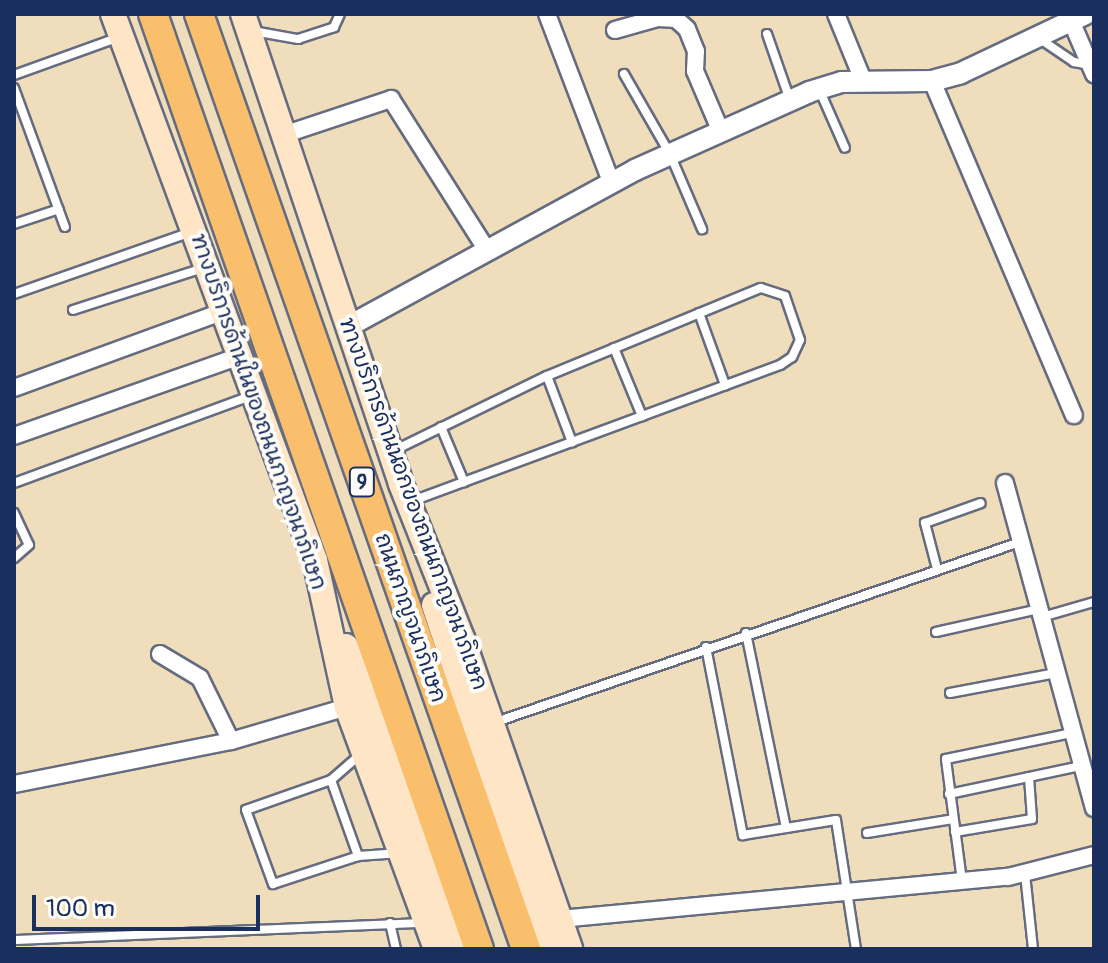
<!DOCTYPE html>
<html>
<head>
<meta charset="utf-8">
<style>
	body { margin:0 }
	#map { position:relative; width:1108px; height:963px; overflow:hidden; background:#efddbb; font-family:Pangolin,"Playpen Sans Thai",sans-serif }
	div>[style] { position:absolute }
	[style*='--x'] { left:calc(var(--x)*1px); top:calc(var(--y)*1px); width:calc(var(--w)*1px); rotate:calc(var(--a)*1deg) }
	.roads { filter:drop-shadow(2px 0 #656c7f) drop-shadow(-2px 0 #656c7f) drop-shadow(0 2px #656c7f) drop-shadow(0 -2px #656c7f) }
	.service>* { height:8px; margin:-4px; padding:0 4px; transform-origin:4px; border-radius:4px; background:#fff }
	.minor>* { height:16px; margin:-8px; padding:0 8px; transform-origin:8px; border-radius:8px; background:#fff }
	.tertiary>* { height:20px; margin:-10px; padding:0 10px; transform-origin:10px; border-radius:10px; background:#fff }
	.secondary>* { height:24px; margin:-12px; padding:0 12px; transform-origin:12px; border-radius:12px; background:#fde5c5 }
	.trunk>* { height:28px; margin:-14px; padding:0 14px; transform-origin:14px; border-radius:14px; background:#f9bf6d }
	span { translate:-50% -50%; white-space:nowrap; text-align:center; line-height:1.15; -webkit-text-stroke:8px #fdfcf7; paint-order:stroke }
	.shield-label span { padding:2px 6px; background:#fdfcf7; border:2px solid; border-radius:6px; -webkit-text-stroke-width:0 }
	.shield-label { font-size:20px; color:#1b2f5e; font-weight:700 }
	.street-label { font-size:22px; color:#1b2f5e }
	.frame { position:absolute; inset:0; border:16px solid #1b2f5e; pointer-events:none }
	.scale { position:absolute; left:32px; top:895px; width:228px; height:36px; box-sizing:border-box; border:4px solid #1b2f5e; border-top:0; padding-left:10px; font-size:24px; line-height:28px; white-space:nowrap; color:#1b2f5e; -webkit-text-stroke:6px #fdfcf7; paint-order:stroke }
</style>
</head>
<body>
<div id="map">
	<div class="roads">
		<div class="service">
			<i style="--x:253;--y:31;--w:46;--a:10.1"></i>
			<i style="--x:298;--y:39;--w:38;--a:-18"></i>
			<i style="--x:334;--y:27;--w:14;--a:-65"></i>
			<i style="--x:767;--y:34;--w:70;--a:70.8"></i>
			<i style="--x:1040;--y:39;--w:41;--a:34.1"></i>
			<i style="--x:1074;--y:62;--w:15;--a:11"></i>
			<i style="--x:624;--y:74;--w:92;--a:60.1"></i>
			<i style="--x:670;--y:154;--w:82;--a:66.9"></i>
			<i style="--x:14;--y:75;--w:109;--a:-19.8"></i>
			<i style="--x:14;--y:88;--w:148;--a:69.9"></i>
			<i style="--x:819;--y:89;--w:64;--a:66.2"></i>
			<i style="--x:14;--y:224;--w:47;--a:-18.4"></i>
			<i style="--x:14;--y:294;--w:188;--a:-19.3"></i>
			<i style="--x:73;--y:310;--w:140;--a:-17.9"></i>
			<i style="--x:699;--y:313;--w:77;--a:70.1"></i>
			<i style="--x:614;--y:348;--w:74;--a:67.6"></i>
			<i style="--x:547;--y:376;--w:71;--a:69.3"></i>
			<i style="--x:441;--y:427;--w:60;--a:67.3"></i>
			<i style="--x:395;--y:450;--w:169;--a:-26"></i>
			<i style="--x:547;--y:376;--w:231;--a:-22.4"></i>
			<i style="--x:761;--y:288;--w:25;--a:18"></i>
			<i style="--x:785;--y:296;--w:46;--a:71.2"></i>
			<i style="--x:800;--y:340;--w:19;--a:115"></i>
			<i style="--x:792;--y:357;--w:14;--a:146"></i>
			<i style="--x:780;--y:365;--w:395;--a:159.7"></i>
			<i style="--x:14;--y:483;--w:252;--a:-20.2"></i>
			<i style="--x:14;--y:513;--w:35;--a:65"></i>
			<i style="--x:29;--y:545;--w:20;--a:139"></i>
			<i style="--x:937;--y:569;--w:48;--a:-104.6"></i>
			<i style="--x:925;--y:523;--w:59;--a:-19.7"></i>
			<i style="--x:1042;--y:617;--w:54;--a:-16.1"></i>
			<i style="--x:936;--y:632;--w:106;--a:-12.6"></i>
			<i style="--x:746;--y:633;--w:199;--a:78.4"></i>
			<i style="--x:706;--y:647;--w:192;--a:78.9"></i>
			<i style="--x:743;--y:835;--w:94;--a:-9.2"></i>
			<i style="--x:836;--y:820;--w:131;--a:81.2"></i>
			<i style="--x:950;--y:693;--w:108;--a:-10.7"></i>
			<i style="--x:493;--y:723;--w:557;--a:-18.96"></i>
			<i style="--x:362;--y:753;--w:41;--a:138.9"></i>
			<i style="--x:331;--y:780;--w:90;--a:160.6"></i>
			<i style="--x:246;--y:810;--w:79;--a:70"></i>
			<i style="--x:273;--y:884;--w:89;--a:-18.2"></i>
			<i style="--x:358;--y:856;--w:39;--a:-4"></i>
			<i style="--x:331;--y:780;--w:81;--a:70.4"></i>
			<i style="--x:949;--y:794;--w:135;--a:-12"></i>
			<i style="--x:955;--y:832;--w:78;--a:-9.6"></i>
			<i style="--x:1032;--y:819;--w:42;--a:-94.1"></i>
			<i style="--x:867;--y:833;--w:87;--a:-9.2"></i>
			<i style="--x:1025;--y:874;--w:75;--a:83.9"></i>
			<i style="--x:962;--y:881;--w:123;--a:-97.5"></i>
			<i style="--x:946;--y:759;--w:129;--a:-11.7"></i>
			<i style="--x:390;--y:923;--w:27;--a:77"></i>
			<i style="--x:14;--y:940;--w:411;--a:-2.4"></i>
		</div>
		<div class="minor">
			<i style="--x:547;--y:14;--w:180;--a:69.1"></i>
			<i style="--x:836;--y:14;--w:71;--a:67.8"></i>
			<i style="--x:1072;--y:23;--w:56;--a:66.7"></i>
			<i style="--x:615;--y:30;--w:45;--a:-15.6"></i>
			<i style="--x:658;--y:18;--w:18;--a:3"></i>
			<i style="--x:676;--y:19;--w:15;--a:42"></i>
			<i style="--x:687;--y:29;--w:24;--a:68"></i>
			<i style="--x:696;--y:51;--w:20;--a:93"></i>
			<i style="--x:695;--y:71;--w:66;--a:66.9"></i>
			<i style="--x:932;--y:81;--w:363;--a:67"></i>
			<i style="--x:283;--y:135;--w:114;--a:-18.4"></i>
			<i style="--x:391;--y:99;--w:179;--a:57.6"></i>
			<i style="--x:14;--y:388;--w:224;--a:-20.1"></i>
			<i style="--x:14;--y:436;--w:240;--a:-19.5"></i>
			<i style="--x:1005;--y:483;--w:337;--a:74.7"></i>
			<i style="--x:160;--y:654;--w:47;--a:31"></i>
			<i style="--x:200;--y:678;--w:70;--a:63.8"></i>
			<i style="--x:14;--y:784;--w:221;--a:-11.2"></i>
			<i style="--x:231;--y:741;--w:121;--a:-16.3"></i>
			<i style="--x:560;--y:919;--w:450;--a:-5.4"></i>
			<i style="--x:1008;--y:877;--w:89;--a:-14.3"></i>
		</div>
		<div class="tertiary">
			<i style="--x:349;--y:326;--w:326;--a:-28.6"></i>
			<i style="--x:635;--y:170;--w:191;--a:-24.1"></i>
			<i style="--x:809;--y:92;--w:34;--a:-17"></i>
			<i style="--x:842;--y:82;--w:90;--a:-0.6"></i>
			<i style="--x:932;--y:81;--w:30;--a:-15"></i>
			<i style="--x:961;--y:73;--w:138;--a:-25.3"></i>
		</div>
		<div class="secondary">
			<i style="--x:113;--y:14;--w:582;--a:69.7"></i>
			<i style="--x:315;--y:560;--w:150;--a:77.7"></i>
			<i style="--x:347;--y:707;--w:258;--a:69.8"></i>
			<i style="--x:243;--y:14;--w:496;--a:71.4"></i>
			<i style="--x:401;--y:484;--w:166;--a:68.4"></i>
			<i style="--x:462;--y:638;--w:329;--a:70.8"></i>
			<i style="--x:434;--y:605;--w:363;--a:71.5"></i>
			<i style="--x:346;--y:646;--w:322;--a:70.2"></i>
		</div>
		<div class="trunk">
			<i style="--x:153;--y:14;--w:990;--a:70.78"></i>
			<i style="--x:199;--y:14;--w:991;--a:70.72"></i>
		</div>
	</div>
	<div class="shield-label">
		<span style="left:362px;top:482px">9</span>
	</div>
	<div class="street-label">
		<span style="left:258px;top:412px;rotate:71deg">ทางบริการด้านในของถนนกาญจนาภิเษก</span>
		<span style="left:413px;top:504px;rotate:70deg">ทางบริการด้านนอกของถนนกาญจนาภิเษก</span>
		<span style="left:410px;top:618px;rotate:71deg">ถนนกาญจนาภิเษก</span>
	</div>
	<div class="frame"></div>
	<div class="scale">100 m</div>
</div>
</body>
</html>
